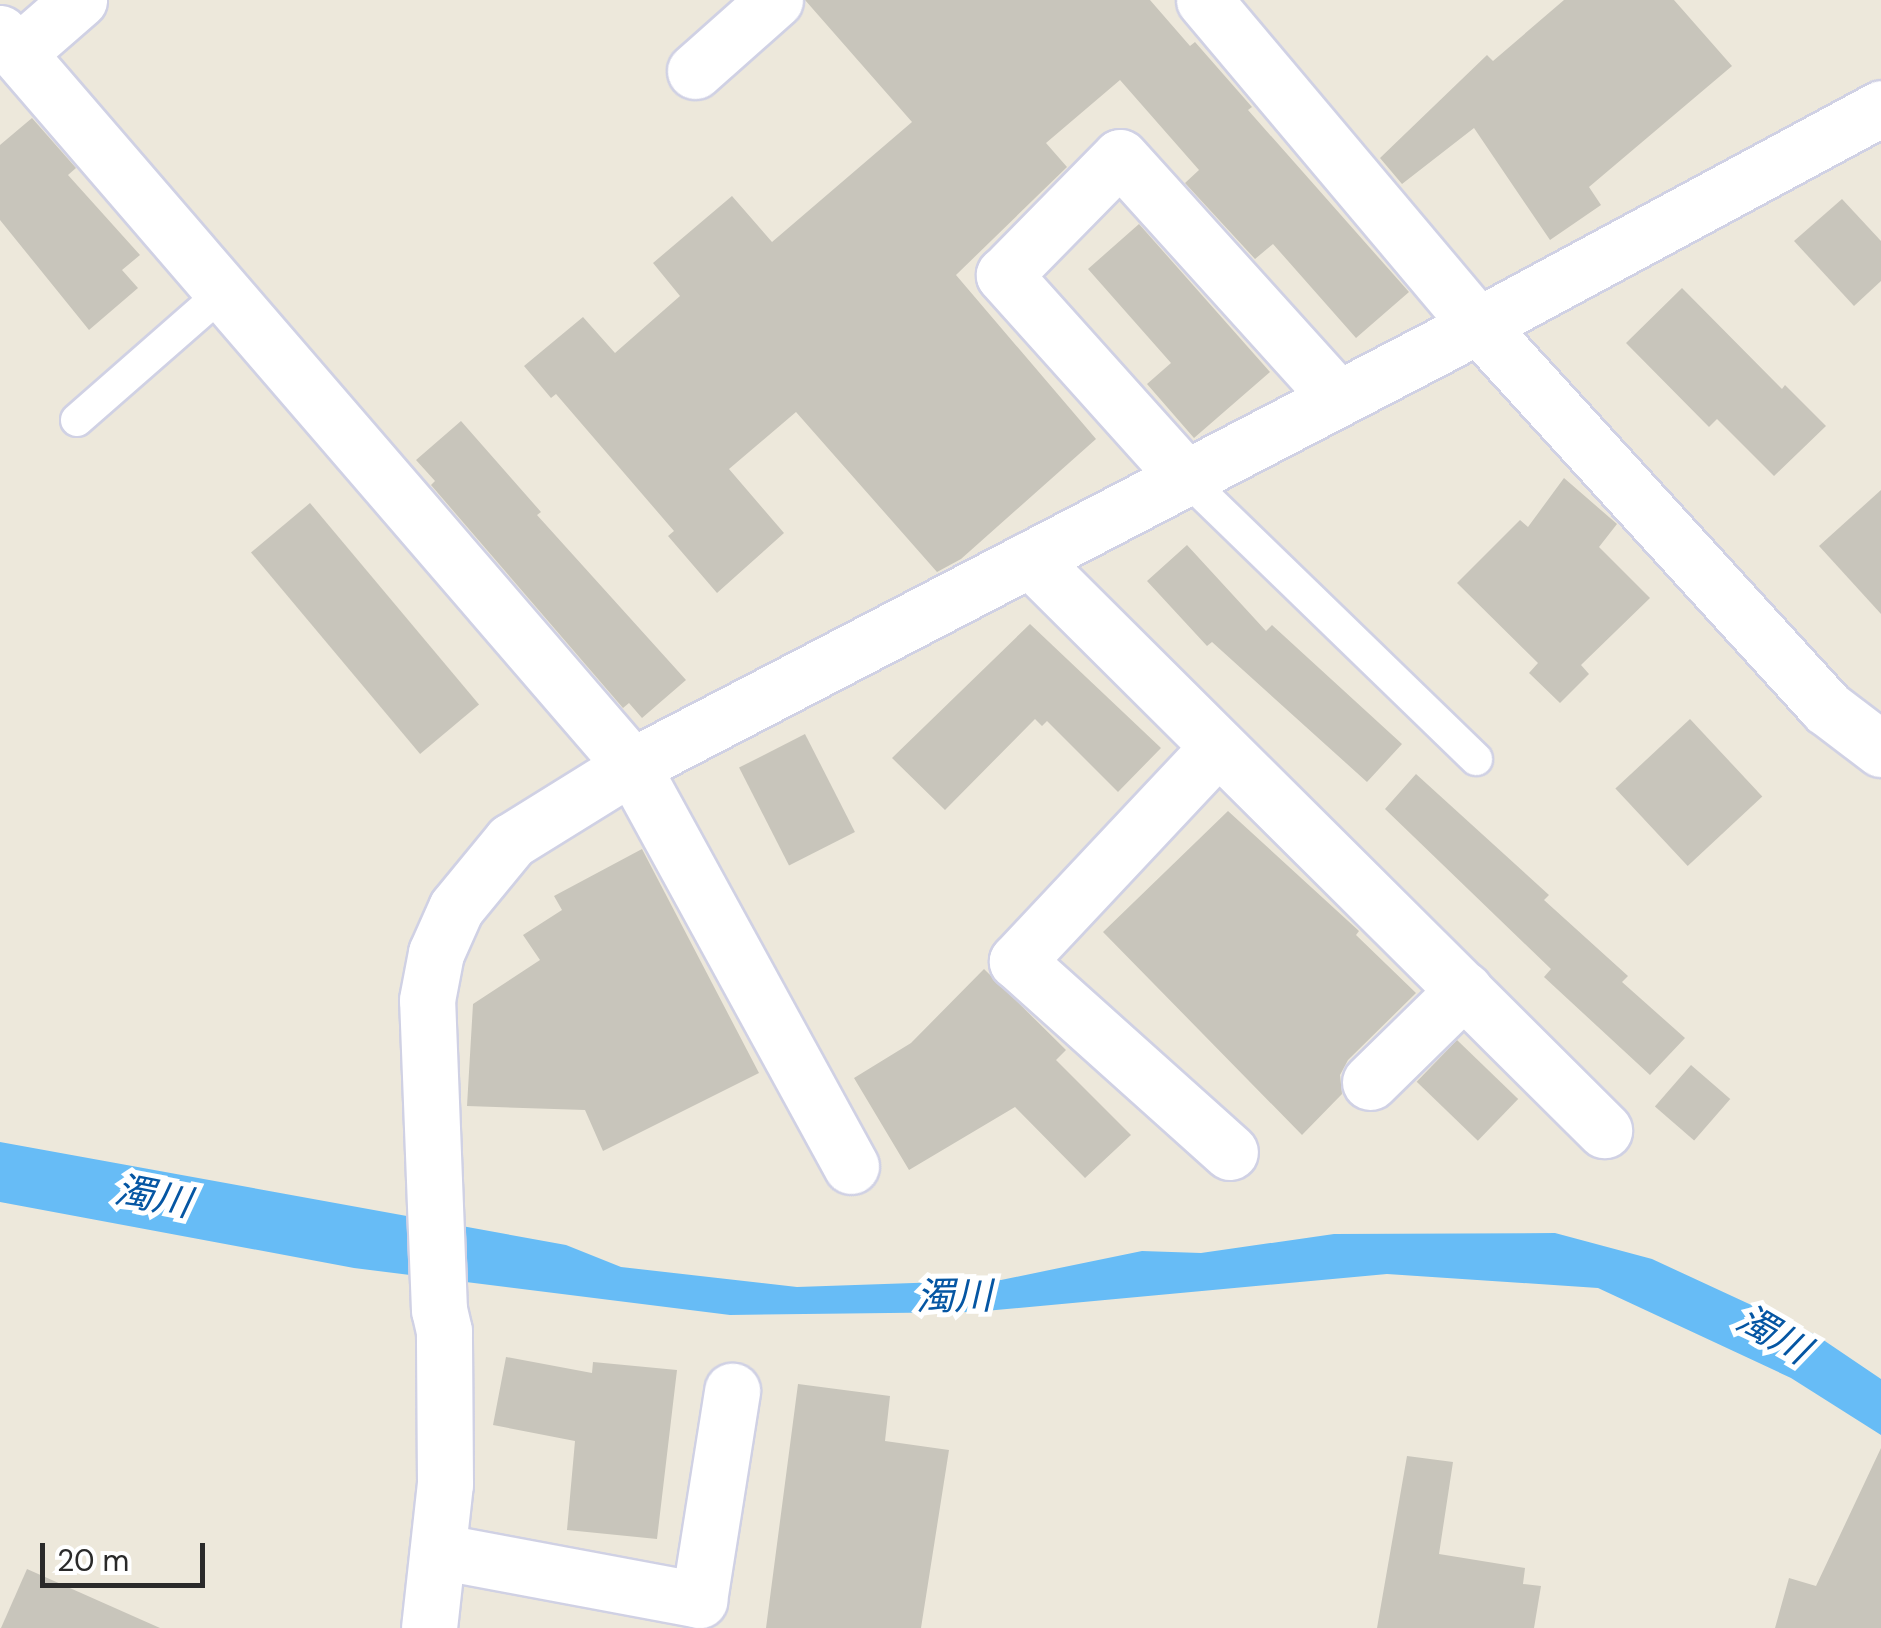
<!DOCTYPE html>
<html>
<head>
<meta charset="utf-8">
<style>
	body { margin:0 }
	#map { position:relative; width:1881px; height:1628px; overflow:hidden; background:#ede8db; font-family:"DM Sans","Noto Sans JP",sans-serif }
	div>[style] { position:absolute }
	[style*='--x'] { left:calc(var(--x)*1px); top:calc(var(--y)*1px); width:calc(var(--w)*1px); rotate:calc(var(--a)*1deg) }
	.water>* { inset:0; background:#67bcf6 }
	.building>* { inset:0; background:#c8c5bb; transform-origin:0 0 }
	.roads { filter:drop-shadow(2px 0 #d0d1e4) drop-shadow(-2px 0 #d0d1e4) drop-shadow(0 2px #d0d1e4) drop-shadow(0 -2px #d0d1e4) }
	.service>* { height:32px; margin:-16px; padding:0 16px; transform-origin:16px; border-radius:16px; background:#fff }
	.minor>* { height:55px; margin:-27.5px; padding:0 27.5px; transform-origin:27.5px; border-radius:27.5px; background:#fff }
	span { translate:-50% -50%; white-space:nowrap; text-align:center; line-height:1.15; -webkit-text-stroke:10px #fff; paint-order:stroke }
	.water-label { font-size:38px; color:#0556a3; font-style:italic }
	.scale { position:absolute; left:40px; top:1543px; width:165px; height:45px; box-sizing:border-box; border:5px solid #2a2a2a; border-top:0; padding-left:12px; font-size:30px; line-height:35px; white-space:nowrap; color:#2a2a2a; -webkit-text-stroke:8px #fff; paint-order:stroke }
</style>
</head>
<body>
<div id="map">
	<div class="water">
		<i style="clip-path:polygon(0 1142px,566px 1245px,621px 1267px,797px 1287px,1001px 1280px,1142px 1251px,1201px 1253px,1334px 1234px,1555px 1233px,1652px 1259px,1816px 1335px,1881px 1379px,1881px 1435px,1791px 1378px,1598px 1288px,1387px 1274px,974px 1312px,730px 1315px,354px 1268px,0 1202px)"></i>
	</div>
	<div class="building">
		<i style="clip-path:polygon(805px 0,1150px 0,1190px 46px,1195px 42px,1252px 107px,1248px 110px,1409px 292px,1356px 338px,1273px 244px,1255px 259px,1185px 183px,1199px 170px,1120px 80px,1046px 143px,1067px 167px,956px 275px,1096px 439px,961px 559px,937px 572px,796px 412px,729px 469px,784px 533px,717px 593px,668px 536px,674px 531px,556px 394px,551px 398px,524px 366px,583px 317px,615px 353px,680px 296px,653px 263px,732px 196px,772px 242px,912px 122px)"></i>
		<i style="clip-path:polygon(1564px 0,1674px 0,1732px 66px,1589px 187px,1601px 205px,1550px 240px,1474px 128px,1402px 184px,1380px 158px,1487px 55px,1493px 61px)"></i>
		<i style="clip-path:polygon(32px 118px,76px 168px,68px 175px,140px 255px,122px 270px,138px 288px,89px 330px,0 220px,0 145px)"></i>
		<i style="clip-path:polygon(1842px 199px,1881px 241px,1881px 281px,1854px 306px,1794px 241px)"></i>
		<i style="clip-path:polygon(1139px 224px,1270px 372px,1194px 438px,1147px 384px,1171px 363px,1088px 269px)"></i>
		<i style="clip-path:polygon(1682px 288px,1782px 389px,1785px 385px,1826px 426px,1774px 476px,1717px 419px,1709px 427px,1626px 343px)"></i>
		<i style="clip-path:polygon(461px 421px,541px 512px,537px 515px,686px 680px,642px 718px,629px 703px,623px 708px,431px 485px,435px 481px,416px 460px)"></i>
		<i style="clip-path:polygon(1564px 478px,1617px 524px,1599px 547px,1650px 598px,1581px 665px,1589px 674px,1560px 703px,1529px 673px,1538px 663px,1457px 583px,1520px 520px,1528px 527px)"></i>
		<i style="clip-path:polygon(1881px 490px,1881px 614px,1819px 546px)"></i>
		<i style="left:310px;top:503px;width:263px;height:77px;rotate:50deg"></i>
		<i style="clip-path:polygon(1187px 545px,1266px 631px,1272px 625px,1402px 744px,1367px 782px,1212px 642px,1207px 646px,1147px 581px)"></i>
		<i style="clip-path:polygon(1030px 624px,1161px 748px,1118px 792px,1047px 721px,1042px 726px,1035px 719px,945px 810px,892px 758px)"></i>
		<i style="left:1690px;top:719px;width:106px;height:102px;rotate:47deg"></i>
		<i style="left:805px;top:734px;width:110px;height:74px;rotate:63deg"></i>
		<i style="clip-path:polygon(1416px 774px,1549px 895px,1544px 900px,1628px 976px,1622px 982px,1685px 1038px,1650px 1075px,1544px 977px,1551px 969px,1385px 809px)"></i>
		<i style="clip-path:polygon(1228px 811px,1359px 931px,1356px 935px,1416px 993px,1348px 1060px,1340px 1075px,1342px 1094px,1302px 1135px,1103px 932px)"></i>
		<i style="clip-path:polygon(642px 849px,759px 1073px,603px 1151px,585px 1110px,467px 1106px,473px 1004px,540px 960px,523px 935px,562px 910px,554px 896px)"></i>
		<i style="clip-path:polygon(984px 969px,1066px 1050px,1056px 1060px,1131px 1135px,1085px 1178px,1015px 1107px,909px 1170px,854px 1078px,911px 1043px)"></i>
		<i style="left:1457px;top:1040px;width:85px;height:58px;rotate:44deg"></i>
		<i style="left:1691px;top:1065px;width:52px;height:55px;rotate:41deg"></i>
		<i style="clip-path:polygon(506px 1357px,592px 1373px,593px 1362px,677px 1370px,657px 1539px,567px 1530px,575px 1441px,493px 1425px)"></i>
		<i style="clip-path:polygon(798px 1384px,890px 1396px,885px 1441px,949px 1450px,921px 1628px,766px 1628px)"></i>
		<i style="clip-path:polygon(1881px 1448px,1881px 1628px,1775px 1628px,1789px 1578px,1816px 1586px)"></i>
		<i style="clip-path:polygon(1407px 1456px,1453px 1462px,1439px 1554px,1525px 1568px,1523px 1584px,1541px 1586px,1534px 1628px,1377px 1628px)"></i>
		<i style="clip-path:polygon(27px 1569px,160px 1628px,1px 1628px)"></i>
	</div>
	<div class="roads">
		<div class="service">
			<i style="--x:77;--y:420;--w:193;--a:-41.2"></i>
			<i style="--x:1186;--y:478;--w:404;--a:44.1"></i>
		</div>
		<div class="minor">
			<i style="--x:1204;--y:0;--w:425;--a:49.9"></i>
			<i style="--x:1478;--y:325;--w:518;--a:47.66"></i>
			<i style="--x:1827;--y:708;--w:68;--a:37.2"></i>
			<i style="--x:0;--y:33;--w:968;--a:49.23"></i>
			<i style="--x:632;--y:766;--w:456;--a:61.3"></i>
			<i style="--x:18;--y:53;--w:81;--a:-41"></i>
			<i style="--x:695;--y:71;--w:107;--a:-41.6"></i>
			<i style="--x:1186;--y:478;--w:273;--a:-131.9"></i>
			<i style="--x:1004;--y:275;--w:165;--a:-45.5"></i>
			<i style="--x:1120;--y:157;--w:325;--a:47.9"></i>
			<i style="--x:1030;--y:559;--w:810;--a:44.85"></i>
			<i style="--x:1218;--y:747;--w:294;--a:133.2"></i>
			<i style="--x:1017;--y:961;--w:286;--a:41.9"></i>
			<i style="--x:1370;--y:1082;--w:132;--a:-44.4"></i>
			<i style="--x:438;--y:1551;--w:266;--a:10.6"></i>
			<i style="--x:699;--y:1600;--w:212;--a:-81"></i>
			<i style="--x:429;--y:1628;--w:145;--a:-83.7"></i>
			<i style="--x:445;--y:1484;--w:153;--a:-90.4"></i>
			<i style="--x:444;--y:1331;--w:22;--a:-103"></i>
			<i style="--x:439;--y:1310;--w:310;--a:-92.2"></i>
			<i style="--x:427;--y:1000;--w:48;--a:-79.2"></i>
			<i style="--x:436;--y:953;--w:49;--a:-66"></i>
			<i style="--x:456;--y:908;--w:87;--a:-50.6"></i>
			<i style="--x:511;--y:841;--w:142;--a:-31.8"></i>
			<i style="--x:632;--y:766;--w:921;--a:-27.48"></i>
			<i style="--x:1449;--y:341;--w:491;--a:-28.3"></i>
		</div>
	</div>
	<div class="water-label">
		<span style="left:153px;top:1197px;rotate:11deg">濁川</span>
		<span style="left:954px;top:1297px;rotate:-1deg">濁川</span>
		<span style="left:1773px;top:1335px;rotate:30deg">濁川</span>
	</div>
	<div class="scale">20 m</div>
</div>
</body>
</html>
